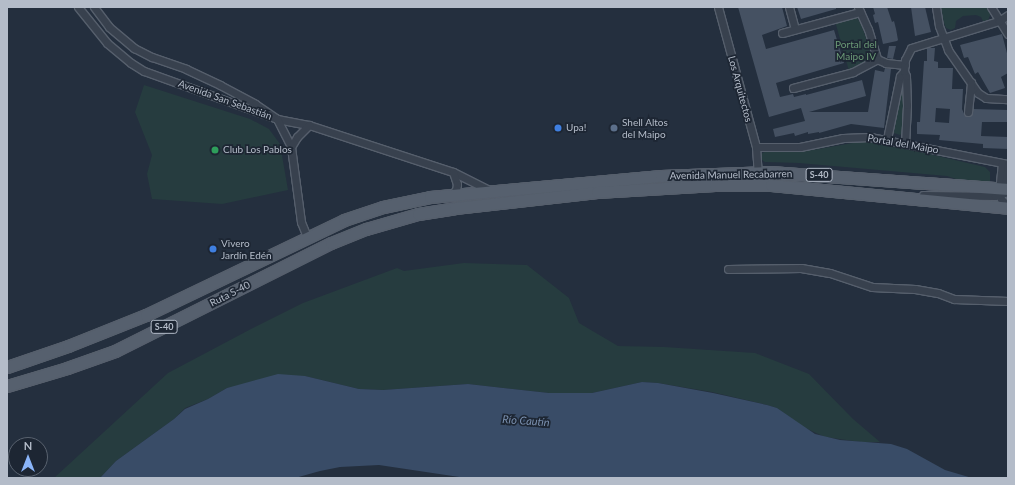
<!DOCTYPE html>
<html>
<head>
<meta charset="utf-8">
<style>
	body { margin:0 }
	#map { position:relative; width:1015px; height:485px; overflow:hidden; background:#242f3e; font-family:Lato,sans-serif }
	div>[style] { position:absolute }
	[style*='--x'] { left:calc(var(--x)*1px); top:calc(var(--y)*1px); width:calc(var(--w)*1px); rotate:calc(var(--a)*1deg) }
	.green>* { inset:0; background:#263c3f }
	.water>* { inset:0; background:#394c67 }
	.building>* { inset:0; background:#455162 }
	.roads { filter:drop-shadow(1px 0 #565f6c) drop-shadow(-1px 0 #565f6c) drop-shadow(0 1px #565f6c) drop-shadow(0 -1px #565f6c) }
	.minor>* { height:7px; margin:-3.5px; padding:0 3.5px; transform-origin:3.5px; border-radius:3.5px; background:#38414e }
	.primary>* { height:11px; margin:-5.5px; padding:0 5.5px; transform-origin:5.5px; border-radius:5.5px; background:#56606e }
	.dots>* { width:11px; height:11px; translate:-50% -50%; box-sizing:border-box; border:2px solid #1d2633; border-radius:50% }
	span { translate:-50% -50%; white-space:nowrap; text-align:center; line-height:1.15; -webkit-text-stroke:3.5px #1d2633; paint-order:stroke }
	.shield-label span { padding:1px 3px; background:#1d2633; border:1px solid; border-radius:3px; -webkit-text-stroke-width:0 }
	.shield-label { font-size:9px; color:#b4bcc9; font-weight:700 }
	.park-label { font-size:10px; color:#6b9a76 }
	.street-label { font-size:10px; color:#b4bcc9 }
	.poi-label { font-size:10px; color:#b4bcc9 }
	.left { translate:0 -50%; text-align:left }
	.water-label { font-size:11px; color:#7c92b1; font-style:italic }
	.frame { position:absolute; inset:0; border:8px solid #b4bcc9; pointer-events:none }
	.north { position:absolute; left:8px; top:437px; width:40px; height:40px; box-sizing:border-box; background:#1d2633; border:1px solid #59626f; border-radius:50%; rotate:0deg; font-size:11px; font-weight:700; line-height:16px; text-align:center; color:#b4bcc9 }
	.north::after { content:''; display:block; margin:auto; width:14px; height:18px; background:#8ab4f8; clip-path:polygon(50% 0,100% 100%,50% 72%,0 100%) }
</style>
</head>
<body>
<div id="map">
	<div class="green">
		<i style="clip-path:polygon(941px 7px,987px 7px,991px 13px,988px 20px,983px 21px,981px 17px,976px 15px,963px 16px,956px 21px,955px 28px,951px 30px,946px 28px,944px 23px)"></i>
		<i style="clip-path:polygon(856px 16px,862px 26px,872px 57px,870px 60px,849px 71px,835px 21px)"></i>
		<i style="clip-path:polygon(906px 84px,902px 133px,900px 135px,894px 133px,894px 131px,903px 85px)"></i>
		<i style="clip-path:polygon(144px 85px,250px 119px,269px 129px,280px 144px,288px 190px,222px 204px,152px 199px,147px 174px,152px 155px,135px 112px)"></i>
		<i style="clip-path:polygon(864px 141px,916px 151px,985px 167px,990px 172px,990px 181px,988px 185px,968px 183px,947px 176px,799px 163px,765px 162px,759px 158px,761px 154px,766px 151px,813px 150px)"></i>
		<i style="clip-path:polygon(464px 263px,527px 265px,569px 298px,579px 323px,618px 346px,664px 347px,755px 353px,809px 374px,853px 419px,880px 442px,861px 442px,825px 437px,803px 427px,777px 408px,767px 405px,712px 392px,658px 383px,642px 382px,592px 393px,549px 393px,468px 384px,383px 390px,359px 389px,305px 376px,227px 388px,208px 399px,185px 408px,174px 419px,116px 461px,100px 478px,54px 478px,168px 373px,251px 329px,303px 303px,397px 268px,404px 271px)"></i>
	</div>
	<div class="water">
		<i style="clip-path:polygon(278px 374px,305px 376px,359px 389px,383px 390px,468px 384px,549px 393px,592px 393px,642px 382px,658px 383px,713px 393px,767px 405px,777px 408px,815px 434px,840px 440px,891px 444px,907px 449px,945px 470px,972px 478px,466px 478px,379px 465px,340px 467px,320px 471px,295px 478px,100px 478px,116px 461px,174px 419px,185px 409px,208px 399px,227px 388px)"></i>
	</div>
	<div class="building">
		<i style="clip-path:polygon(738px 7px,782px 7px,787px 26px,762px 35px,766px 49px,834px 30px,844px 63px,776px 83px,780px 97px,793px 94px,794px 97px,806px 94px,806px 95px,862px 80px,866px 96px,809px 112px,868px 112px,875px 70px,884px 72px,885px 68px,891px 69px,884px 128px,851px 124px,819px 133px,819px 132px,808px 134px,808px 132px,795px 136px,794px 133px,775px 137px,773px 129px,805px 121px,801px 108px,769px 117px)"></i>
		<i style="clip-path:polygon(797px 7px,836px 7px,836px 9px,801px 19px)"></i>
		<i style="clip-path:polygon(873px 7px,887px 7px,892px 22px,894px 21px,896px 29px,898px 40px,897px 41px,883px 44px,878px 22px,875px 23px,873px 15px,875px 14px)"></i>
		<i style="clip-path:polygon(911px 7px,925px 7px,931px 32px,915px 36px)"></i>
		<i style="clip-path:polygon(1002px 34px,1008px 57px,1008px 73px,1001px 77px,1005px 88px,990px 93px,978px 72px,975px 74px,968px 57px,964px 58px,960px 45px)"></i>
		<i style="clip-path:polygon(889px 46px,896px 46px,893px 59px,887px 58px)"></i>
		<i style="clip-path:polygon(evenodd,927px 48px,935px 48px,934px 61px,938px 62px,938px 68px,953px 68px,952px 89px,963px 89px,962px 109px,965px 116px,970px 116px,973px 109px,1008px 110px,1008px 122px,982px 122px,981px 136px,1008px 137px,1008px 149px,983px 148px,983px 144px,939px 140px,940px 135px,917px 134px,917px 122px,920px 122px,924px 61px,927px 61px,927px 48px,936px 108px,950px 109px,949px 123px,935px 122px,936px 108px)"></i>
	</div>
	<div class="roads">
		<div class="minor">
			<i style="--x:78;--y:7;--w:46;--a:51.1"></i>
			<i style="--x:107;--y:43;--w:31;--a:40"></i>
			<i style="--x:131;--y:63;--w:15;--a:32"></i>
			<i style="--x:144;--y:71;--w:141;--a:19.8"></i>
			<i style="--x:277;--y:119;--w:33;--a:11"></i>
			<i style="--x:309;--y:125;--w:151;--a:18.1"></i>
			<i style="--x:453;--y:172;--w:40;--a:26.6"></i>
			<i style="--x:94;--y:7;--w:25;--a:53"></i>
			<i style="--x:109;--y:27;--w:33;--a:40"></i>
			<i style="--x:134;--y:48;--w:20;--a:27"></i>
			<i style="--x:152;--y:57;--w:36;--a:19"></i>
			<i style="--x:186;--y:69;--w:38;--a:25"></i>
			<i style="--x:220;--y:85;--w:40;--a:28"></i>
			<i style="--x:255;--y:104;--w:27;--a:34"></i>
			<i style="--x:277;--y:119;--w:31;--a:63"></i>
			<i style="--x:291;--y:147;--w:76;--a:82.4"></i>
			<i style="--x:301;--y:222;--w:16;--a:68"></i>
			<i style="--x:718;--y:7;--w:145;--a:74.8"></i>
			<i style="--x:756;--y:147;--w:26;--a:86"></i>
			<i style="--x:789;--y:7;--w:23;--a:75"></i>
			<i style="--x:858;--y:7;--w:24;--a:66"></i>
			<i style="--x:868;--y:29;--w:31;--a:73"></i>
			<i style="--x:877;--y:59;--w:10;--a:24"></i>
			<i style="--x:886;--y:63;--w:19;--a:6"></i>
			<i style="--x:936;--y:7;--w:19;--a:81"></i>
			<i style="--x:939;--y:26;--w:26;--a:69"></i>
			<i style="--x:948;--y:50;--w:52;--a:55.1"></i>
			<i style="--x:978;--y:93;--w:9;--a:32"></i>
			<i style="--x:986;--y:98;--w:22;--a:3"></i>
			<i style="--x:991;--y:7;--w:32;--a:58"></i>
			<i style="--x:782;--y:33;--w:81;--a:-15.1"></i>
			<i style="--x:793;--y:88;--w:62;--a:-14.9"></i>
			<i style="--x:853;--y:72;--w:27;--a:-28"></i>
			<i style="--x:968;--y:112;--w:30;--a:-84"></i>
			<i style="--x:887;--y:139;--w:64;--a:-78.3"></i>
			<i style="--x:900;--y:76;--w:6;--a:-51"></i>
			<i style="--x:905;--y:144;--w:39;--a:-87"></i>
			<i style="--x:907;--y:105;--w:29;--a:-92"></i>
			<i style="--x:906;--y:76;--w:5;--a:-112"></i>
			<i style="--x:904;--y:71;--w:11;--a:-85"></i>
			<i style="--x:905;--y:60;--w:13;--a:-63"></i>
			<i style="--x:911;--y:48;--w:92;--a:-17.1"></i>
			<i style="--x:999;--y:21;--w:11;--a:-34"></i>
			<i style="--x:291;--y:147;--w:12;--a:-59"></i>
			<i style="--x:297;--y:137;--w:17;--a:-45"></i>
			<i style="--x:756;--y:147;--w:44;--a:0"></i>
			<i style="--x:800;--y:147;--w:44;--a:-11.8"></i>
			<i style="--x:843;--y:138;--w:27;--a:-2"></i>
			<i style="--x:870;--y:137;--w:141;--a:11.1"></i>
			<i style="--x:1002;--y:163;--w:29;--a:96"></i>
			<i style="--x:999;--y:192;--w:7;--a:74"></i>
			<i style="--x:1001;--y:199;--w:10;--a:45"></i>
			<i style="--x:453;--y:172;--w:13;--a:72"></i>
			<i style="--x:457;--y:184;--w:6;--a:99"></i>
			<i style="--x:456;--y:190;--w:4;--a:135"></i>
			<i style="--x:923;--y:195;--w:72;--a:0.8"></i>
			<i style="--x:995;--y:196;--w:9;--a:-18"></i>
			<i style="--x:1004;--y:193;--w:28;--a:-82"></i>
			<i style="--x:728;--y:269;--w:73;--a:-0.8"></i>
			<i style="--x:801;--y:268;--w:29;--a:10"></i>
			<i style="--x:830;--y:273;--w:44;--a:18.4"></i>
			<i style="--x:872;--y:287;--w:43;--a:2.7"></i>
			<i style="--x:915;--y:289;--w:23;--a:10"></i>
			<i style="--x:938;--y:293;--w:17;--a:21"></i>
			<i style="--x:954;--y:299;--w:54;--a:2.1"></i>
		</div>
		<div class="primary">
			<i style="--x:7;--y:367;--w:65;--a:-19"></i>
			<i style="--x:68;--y:346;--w:84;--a:-21.7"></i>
			<i style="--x:146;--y:315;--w:220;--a:-25.6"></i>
			<i style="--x:344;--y:220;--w:41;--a:-18.4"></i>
			<i style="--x:383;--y:207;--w:48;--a:-12"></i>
			<i style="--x:430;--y:197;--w:232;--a:-5.2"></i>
			<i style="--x:661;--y:176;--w:109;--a:-2.1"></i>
			<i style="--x:770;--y:172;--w:239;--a:4.1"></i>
			<i style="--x:7;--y:386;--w:63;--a:-16.7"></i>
			<i style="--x:67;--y:368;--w:51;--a:-19.5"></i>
			<i style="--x:115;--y:351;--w:241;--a:-26.6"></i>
			<i style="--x:331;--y:243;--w:38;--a:-22"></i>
			<i style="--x:366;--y:229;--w:54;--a:-16.1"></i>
			<i style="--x:418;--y:214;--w:37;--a:-9"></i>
			<i style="--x:455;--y:208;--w:143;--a:-6.4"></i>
			<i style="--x:597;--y:192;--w:118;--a:-3.4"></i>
			<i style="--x:715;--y:185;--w:56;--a:0"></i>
			<i style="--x:771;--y:185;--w:238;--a:5.5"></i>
		</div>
	</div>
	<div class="dots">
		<i style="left:558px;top:128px;background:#3f7fe0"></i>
		<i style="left:614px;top:128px;background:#5c6f8a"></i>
		<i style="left:215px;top:150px;background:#2e9e5b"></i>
		<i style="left:213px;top:249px;background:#3f7fe0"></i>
	</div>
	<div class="shield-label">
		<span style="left:819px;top:175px">S-40</span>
		<span style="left:164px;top:327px">S-40</span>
	</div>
	<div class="park-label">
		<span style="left:856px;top:50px">Portal del<br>Maipo IV</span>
	</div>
	<div class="street-label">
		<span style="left:740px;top:89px;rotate:75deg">Los Arquitectos</span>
		<span style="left:225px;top:100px;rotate:20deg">Avenida San Sebastián</span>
		<span style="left:903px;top:144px;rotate:10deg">Portal del Maipo</span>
		<span style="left:731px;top:175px;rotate:-1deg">Avenida Manuel Recabarren</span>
		<span style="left:230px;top:294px;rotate:-27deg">Ruta S-40</span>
	</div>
	<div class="poi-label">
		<span class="left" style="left:622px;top:128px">Shell Altos<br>del Maipo</span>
		<span class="left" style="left:566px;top:128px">Upa!</span>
		<span class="left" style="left:223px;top:150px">Club Los Pablos</span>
		<span class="left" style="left:221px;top:249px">Vivero<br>Jardín Edén</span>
	</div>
	<div class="water-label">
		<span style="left:526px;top:421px;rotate:4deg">Río Cautín</span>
	</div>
	<div class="frame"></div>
	<div class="north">N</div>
</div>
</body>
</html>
